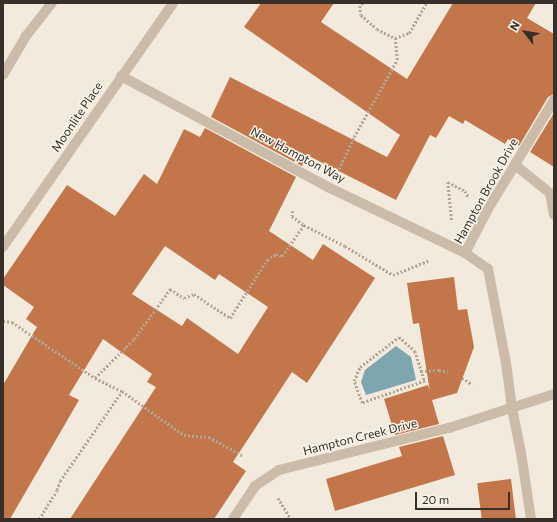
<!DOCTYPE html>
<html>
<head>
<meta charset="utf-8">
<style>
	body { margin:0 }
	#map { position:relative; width:557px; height:522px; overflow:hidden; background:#f2ebdd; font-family:Commissioner,sans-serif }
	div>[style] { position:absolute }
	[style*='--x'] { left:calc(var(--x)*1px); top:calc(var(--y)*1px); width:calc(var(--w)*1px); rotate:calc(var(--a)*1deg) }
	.water>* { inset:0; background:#7da6ae }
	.building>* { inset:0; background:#c3764a; transform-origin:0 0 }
	.path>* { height:2.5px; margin-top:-1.25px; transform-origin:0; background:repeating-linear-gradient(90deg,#b5a693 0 2px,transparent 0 4px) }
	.minor>* { height:10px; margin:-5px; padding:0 5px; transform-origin:5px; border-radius:5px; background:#cabca9 }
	span { translate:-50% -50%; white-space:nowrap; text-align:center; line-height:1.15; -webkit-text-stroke:3px #f9f4ea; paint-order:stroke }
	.street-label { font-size:12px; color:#372f29 }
	.frame { position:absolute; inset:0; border:4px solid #372f29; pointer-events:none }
	.north { position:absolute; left:505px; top:12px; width:40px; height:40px; -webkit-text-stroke:3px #f9f4ea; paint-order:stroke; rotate:301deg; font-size:11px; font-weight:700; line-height:16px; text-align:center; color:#372f29 }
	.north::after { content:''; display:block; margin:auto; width:14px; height:18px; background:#372f29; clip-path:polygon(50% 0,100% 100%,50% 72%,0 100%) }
	.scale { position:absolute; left:415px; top:492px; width:95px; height:18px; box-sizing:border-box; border:2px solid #372f29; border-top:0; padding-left:5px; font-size:12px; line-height:14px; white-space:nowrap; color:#372f29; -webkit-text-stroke:3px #f9f4ea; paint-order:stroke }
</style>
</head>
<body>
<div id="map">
	<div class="water">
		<i style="clip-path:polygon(396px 346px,411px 357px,416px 380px,366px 395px,361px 382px,365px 370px)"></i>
	</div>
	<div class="building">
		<i style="clip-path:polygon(261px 3px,334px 3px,321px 22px,407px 79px,453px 3px,536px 3px,527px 18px,554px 34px,554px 94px,548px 97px,519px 146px,508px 139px,505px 144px,465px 120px,463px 124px,449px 116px,436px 138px,430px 135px,396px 200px,307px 155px,302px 166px,211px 117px,230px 77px,387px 157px,400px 135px,244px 27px)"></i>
		<i style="clip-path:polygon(554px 113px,554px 167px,530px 152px)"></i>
		<i style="clip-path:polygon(evenodd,205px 128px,296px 177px,269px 231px,313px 260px,323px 244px,375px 278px,307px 383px,292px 372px,233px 462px,246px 471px,214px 519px,70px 519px,156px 387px,147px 382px,152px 374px,103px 339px,69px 395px,79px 400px,10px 519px,3px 519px,3px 385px,37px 327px,26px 319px,34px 307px,3px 285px,3px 279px,67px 185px,115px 216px,144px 174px,157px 184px,184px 129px,200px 137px,205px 128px,165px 246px,215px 280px,219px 274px,268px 307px,238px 354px,187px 318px,182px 326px,132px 294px,165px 246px)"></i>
		<i style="clip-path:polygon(454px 277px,458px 310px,467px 309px,474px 347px,457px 393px,432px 400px,439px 424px,395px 435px,384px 399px,428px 385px,430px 392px,419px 323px,413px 324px,407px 283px)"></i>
		<i style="clip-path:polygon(443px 436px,455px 475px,335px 511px,326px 479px,402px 456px,399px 447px)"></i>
		<i style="left:511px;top:479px;width:40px;height:34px;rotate:83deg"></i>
	</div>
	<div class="path">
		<i style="--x:363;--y:3;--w:4;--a:135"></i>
		<i style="--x:360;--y:6;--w:9;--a:84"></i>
		<i style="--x:361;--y:15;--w:21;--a:41"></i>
		<i style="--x:377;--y:29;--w:20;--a:27"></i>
		<i style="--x:395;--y:38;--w:15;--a:-20"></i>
		<i style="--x:409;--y:33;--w:34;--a:-60"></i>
		<i style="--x:339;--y:169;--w:35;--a:-65"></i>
		<i style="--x:354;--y:137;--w:88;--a:-60.8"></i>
		<i style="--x:397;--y:60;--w:22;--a:-95"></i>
		<i style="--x:448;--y:182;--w:40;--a:84.3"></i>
		<i style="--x:448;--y:182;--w:19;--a:28"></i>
		<i style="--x:465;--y:191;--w:8;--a:60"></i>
		<i style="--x:293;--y:211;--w:5;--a:101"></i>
		<i style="--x:292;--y:216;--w:15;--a:37"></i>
		<i style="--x:3;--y:321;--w:9;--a:6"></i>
		<i style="--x:12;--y:322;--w:100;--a:34"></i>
		<i style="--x:95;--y:378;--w:30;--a:26"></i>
		<i style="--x:122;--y:391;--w:76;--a:35.4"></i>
		<i style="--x:184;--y:435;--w:25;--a:5"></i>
		<i style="--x:209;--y:437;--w:38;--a:29"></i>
		<i style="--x:399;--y:337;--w:21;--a:41"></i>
		<i style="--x:415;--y:351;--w:32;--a:72"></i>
		<i style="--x:425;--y:381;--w:67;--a:160.8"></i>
		<i style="--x:362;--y:403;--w:23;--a:-110"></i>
		<i style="--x:354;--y:381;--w:15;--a:-67"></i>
		<i style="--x:360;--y:367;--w:49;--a:-37.6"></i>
		<i style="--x:421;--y:371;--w:18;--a:-3"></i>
		<i style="--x:439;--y:370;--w:9;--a:13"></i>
		<i style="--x:95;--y:378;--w:55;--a:-45"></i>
		<i style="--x:134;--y:339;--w:62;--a:-54.2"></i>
		<i style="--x:170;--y:289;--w:17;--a:33"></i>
		<i style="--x:184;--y:298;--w:11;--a:-22"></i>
		<i style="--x:194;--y:294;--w:43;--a:33.7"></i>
		<i style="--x:230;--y:318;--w:69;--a:-57.5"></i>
		<i style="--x:267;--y:260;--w:11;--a:-34"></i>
		<i style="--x:276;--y:254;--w:6;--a:18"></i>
		<i style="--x:282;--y:256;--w:38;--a:-55"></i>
		<i style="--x:304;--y:225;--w:46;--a:27.1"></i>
		<i style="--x:345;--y:246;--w:56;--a:31.1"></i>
		<i style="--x:393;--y:275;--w:40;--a:-22"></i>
		<i style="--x:462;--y:378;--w:12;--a:31"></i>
		<i style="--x:278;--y:498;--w:25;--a:58"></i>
		<i style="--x:39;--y:519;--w:34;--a:-58"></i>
		<i style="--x:57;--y:490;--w:9;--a:-72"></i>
		<i style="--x:60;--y:481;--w:109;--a:-55.4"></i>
	</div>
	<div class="minor">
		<i style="--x:3;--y:75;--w:45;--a:-59.5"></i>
		<i style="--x:26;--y:36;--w:42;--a:-51.8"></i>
		<i style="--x:121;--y:76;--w:237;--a:28.2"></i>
		<i style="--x:330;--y:188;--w:150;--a:25.7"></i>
		<i style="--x:515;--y:165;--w:45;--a:38.7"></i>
		<i style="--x:550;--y:193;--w:22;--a:80"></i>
		<i style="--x:3;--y:247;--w:297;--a:-55.1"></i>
		<i style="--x:233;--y:519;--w:40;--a:-56"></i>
		<i style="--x:255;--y:486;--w:29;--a:-34"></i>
		<i style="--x:279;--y:470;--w:175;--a:-13.9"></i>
		<i style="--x:449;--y:428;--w:110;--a:-17.9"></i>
		<i style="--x:531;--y:519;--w:67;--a:-98.6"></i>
		<i style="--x:521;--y:453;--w:46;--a:-101.3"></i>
		<i style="--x:512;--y:408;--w:45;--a:-97.6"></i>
		<i style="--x:506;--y:363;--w:96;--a:-100.8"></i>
		<i style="--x:488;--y:269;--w:28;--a:-145"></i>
		<i style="--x:465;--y:253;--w:50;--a:-62.4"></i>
		<i style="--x:488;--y:209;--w:127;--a:-58.8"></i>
	</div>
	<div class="street-label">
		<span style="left:77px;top:117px;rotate:-56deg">Moonlite Place</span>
		<span style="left:298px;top:155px;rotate:28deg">New Hampton Way</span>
		<span style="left:486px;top:191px;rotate:-61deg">Hampton Brook Drive</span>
		<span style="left:360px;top:437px;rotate:-14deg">Hampton Creek Drive</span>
	</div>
	<div class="frame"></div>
	<div class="north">N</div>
	<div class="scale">20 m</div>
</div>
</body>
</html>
